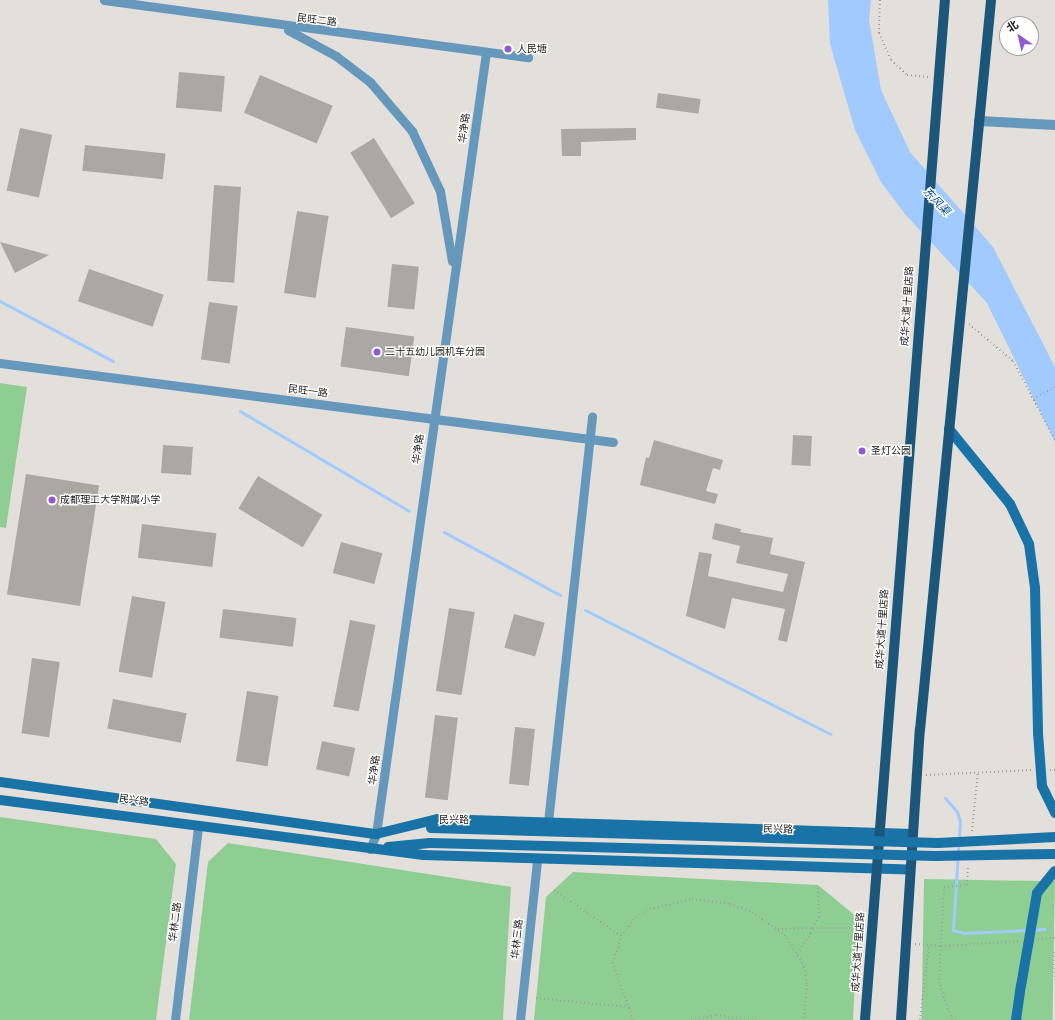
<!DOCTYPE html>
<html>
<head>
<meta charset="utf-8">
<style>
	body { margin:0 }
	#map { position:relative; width:1055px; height:1020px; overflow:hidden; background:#e3e0dc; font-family:Roboto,"Noto Sans SC",sans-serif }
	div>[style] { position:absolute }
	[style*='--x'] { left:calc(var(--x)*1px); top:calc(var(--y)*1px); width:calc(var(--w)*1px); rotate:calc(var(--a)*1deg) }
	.green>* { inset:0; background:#8fce92; transform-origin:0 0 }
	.water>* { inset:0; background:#a1cbfe }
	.stream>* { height:3px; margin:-1.5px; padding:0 1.5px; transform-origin:1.5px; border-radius:1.5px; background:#a1cbfe }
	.building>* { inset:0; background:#aba8a4; transform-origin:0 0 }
	.path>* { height:2px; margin-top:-1px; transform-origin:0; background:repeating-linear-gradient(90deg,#a19f9b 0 1px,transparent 0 4px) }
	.minor>* { height:9px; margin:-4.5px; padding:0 4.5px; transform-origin:4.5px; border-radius:4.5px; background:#6698bb }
	.tertiary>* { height:10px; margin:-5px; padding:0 5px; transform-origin:5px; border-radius:5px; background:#6698bb }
	.secondary>* { height:10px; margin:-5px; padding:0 5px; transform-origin:5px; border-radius:5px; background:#1973a6 }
	.primary>* { height:10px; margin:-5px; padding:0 5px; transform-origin:5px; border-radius:5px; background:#1c577b }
	.secondary-bridge>* { height:10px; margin:-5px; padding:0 5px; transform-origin:5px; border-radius:5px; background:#1973a6 }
	.dots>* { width:11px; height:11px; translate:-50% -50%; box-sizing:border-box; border:2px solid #fff; border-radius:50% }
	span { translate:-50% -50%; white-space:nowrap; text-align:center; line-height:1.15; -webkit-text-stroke:3px #fff; paint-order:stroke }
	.street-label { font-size:10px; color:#1b1a18 }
	.poi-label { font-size:10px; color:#1b1a18 }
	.left { translate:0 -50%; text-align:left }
	.water-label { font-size:11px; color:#044f98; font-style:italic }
	.north { position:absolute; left:999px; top:16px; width:40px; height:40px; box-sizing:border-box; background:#fff; border:1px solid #a4a3a3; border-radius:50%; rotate:326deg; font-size:11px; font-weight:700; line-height:16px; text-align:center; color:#1b1a18 }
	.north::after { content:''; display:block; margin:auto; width:14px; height:18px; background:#9059d1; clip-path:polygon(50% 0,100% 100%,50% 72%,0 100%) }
</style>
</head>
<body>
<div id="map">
	<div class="green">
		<i style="clip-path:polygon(0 383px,27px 387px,6px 528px,0 527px)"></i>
		<i style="clip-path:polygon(0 817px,156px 839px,176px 864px,156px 1020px,0 1020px)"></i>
		<i style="clip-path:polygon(228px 843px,511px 887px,503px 1020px,189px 1020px,208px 862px)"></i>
		<i style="clip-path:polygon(573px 872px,818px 885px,858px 918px,853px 1020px,534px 1020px,546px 897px)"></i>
		<i style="left:924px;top:879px;width:131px;height:141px;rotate:1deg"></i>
	</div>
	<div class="water">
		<i style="clip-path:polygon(828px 0,871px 0,869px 20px,881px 90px,910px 152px,993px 247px,1055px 367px,1055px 442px,987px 303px,905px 214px,881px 182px,855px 130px,830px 44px)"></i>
	</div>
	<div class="stream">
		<i style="--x:0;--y:301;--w:128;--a:28"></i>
		<i style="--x:240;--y:411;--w:196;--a:30.6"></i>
		<i style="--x:444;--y:532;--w:132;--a:28.5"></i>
		<i style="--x:585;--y:610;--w:275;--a:26.8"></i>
		<i style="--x:945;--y:798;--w:18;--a:49"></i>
		<i style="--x:957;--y:812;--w:9;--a:72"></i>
		<i style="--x:960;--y:821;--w:109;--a:93.7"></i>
		<i style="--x:953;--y:930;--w:11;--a:15"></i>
		<i style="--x:964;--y:933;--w:81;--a:-2.8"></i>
	</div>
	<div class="building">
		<i style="left:179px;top:72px;width:46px;height:36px;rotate:5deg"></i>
		<i style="left:260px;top:75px;width:79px;height:41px;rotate:23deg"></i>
		<i style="left:658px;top:93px;width:43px;height:15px;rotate:8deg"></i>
		<i style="left:20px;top:128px;width:33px;height:64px;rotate:12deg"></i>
		<i style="clip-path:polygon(636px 128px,636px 140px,581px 142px,581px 156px,562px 156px,561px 129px)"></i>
		<i style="left:374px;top:138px;width:77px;height:28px;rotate:58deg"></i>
		<i style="left:85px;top:145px;width:81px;height:26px;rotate:6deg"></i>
		<i style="left:214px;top:185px;width:27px;height:96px;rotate:4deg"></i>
		<i style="left:297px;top:211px;width:32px;height:83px;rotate:9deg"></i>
		<i style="clip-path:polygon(0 242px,49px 255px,15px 273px)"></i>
		<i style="left:392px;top:264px;width:27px;height:43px;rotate:6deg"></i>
		<i style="left:89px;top:269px;width:79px;height:34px;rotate:19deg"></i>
		<i style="left:209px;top:302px;width:29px;height:58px;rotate:8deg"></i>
		<i style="left:346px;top:327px;width:69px;height:40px;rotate:8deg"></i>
		<i style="left:793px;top:435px;width:19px;height:30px;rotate:3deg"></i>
		<i style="clip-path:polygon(654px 440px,723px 460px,720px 470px,713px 468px,706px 491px,718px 494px,715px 504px,640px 485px,646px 457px,649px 458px)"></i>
		<i style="left:163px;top:445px;width:30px;height:28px;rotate:4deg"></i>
		<i style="left:26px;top:474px;width:74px;height:122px;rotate:9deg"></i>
		<i style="left:258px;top:476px;width:75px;height:38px;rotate:31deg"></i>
		<i style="clip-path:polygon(715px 523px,741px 529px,740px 532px,773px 538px,770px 554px,805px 562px,787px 642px,778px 640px,785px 609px,732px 598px,725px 629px,686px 616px,699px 552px,712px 554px,708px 576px,783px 592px,788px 574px,736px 563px,740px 546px,712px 539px)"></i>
		<i style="left:142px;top:524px;width:75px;height:34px;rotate:7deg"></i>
		<i style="left:341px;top:542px;width:43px;height:32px;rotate:15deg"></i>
		<i style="left:132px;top:596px;width:34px;height:77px;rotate:10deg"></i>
		<i style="left:449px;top:608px;width:26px;height:84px;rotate:9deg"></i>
		<i style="left:223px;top:609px;width:74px;height:29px;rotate:7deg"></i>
		<i style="left:514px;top:614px;width:32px;height:35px;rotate:16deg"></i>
		<i style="left:350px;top:620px;width:26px;height:88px;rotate:11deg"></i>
		<i style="left:32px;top:658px;width:28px;height:76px;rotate:8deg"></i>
		<i style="left:247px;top:691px;width:32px;height:71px;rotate:9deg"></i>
		<i style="left:113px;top:699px;width:75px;height:30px;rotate:11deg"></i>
		<i style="left:435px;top:715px;width:23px;height:83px;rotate:7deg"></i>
		<i style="left:515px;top:727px;width:20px;height:57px;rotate:6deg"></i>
		<i style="left:322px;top:741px;width:34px;height:29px;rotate:12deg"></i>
	</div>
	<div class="path">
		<i style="--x:880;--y:0;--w:33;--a:92"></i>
		<i style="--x:879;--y:33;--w:30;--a:66"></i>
		<i style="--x:891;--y:60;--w:22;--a:43"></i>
		<i style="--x:907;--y:75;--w:22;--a:5"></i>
		<i style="--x:969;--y:324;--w:57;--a:40.1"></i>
		<i style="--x:1013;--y:361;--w:89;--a:62"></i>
		<i style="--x:1033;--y:399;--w:25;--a:-29"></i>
		<i style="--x:1050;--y:770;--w:5;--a:0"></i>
		<i style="--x:926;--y:775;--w:106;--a:-2.7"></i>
		<i style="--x:972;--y:831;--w:60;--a:-84.3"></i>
		<i style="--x:554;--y:890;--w:81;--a:34.5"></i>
		<i style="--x:778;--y:929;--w:35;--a:-2"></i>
		<i style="--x:813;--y:928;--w:13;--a:-61"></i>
		<i style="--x:819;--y:917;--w:32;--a:-92"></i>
		<i style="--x:1038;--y:939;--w:17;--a:-3"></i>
		<i style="--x:915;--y:944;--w:26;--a:4"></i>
		<i style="--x:941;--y:946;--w:79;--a:-3.6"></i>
		<i style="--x:1055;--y:952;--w:25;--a:90"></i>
		<i style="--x:798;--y:954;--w:30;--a:-60"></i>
		<i style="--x:813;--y:928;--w:45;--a:0"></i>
		<i style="--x:536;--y:998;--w:93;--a:5.5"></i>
		<i style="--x:633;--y:1020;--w:60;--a:-109.3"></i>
		<i style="--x:613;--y:963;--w:28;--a:-73"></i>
		<i style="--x:621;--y:936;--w:24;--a:-52"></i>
		<i style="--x:636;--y:917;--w:16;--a:-30"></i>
		<i style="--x:650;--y:909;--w:43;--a:-13.4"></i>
		<i style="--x:692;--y:899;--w:38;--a:7"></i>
		<i style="--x:730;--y:904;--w:23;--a:20"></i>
		<i style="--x:752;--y:912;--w:40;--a:34.9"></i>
		<i style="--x:785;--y:935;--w:37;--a:59"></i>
		<i style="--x:804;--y:967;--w:18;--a:81"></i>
		<i style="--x:807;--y:985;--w:35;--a:95"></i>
		<i style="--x:691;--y:1020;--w:25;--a:-11"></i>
		<i style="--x:716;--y:1015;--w:37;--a:8"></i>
		<i style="--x:920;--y:1020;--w:75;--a:-83.1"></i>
		<i style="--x:952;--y:1020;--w:39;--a:-109"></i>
		<i style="--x:939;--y:983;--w:96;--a:-87"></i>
		<i style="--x:944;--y:887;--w:23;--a:-5"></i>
		<i style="--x:967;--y:885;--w:20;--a:-87"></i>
	</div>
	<div class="minor">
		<i style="--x:104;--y:0;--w:428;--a:7.7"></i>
		<i style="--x:288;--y:30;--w:55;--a:28.4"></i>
		<i style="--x:336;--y:56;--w:43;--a:37.4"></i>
		<i style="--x:370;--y:82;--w:65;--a:49.4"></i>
		<i style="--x:412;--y:131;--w:66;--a:65"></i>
		<i style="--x:440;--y:191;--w:71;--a:80.3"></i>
		<i style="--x:0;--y:363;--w:618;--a:7.34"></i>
		<i style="--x:548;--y:822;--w:408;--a:-83.8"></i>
		<i style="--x:370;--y:849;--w:16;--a:-68"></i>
		<i style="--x:376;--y:834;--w:790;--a:-81.99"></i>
		<i style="--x:175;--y:1020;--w:194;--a:-83.2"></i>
		<i style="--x:520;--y:1020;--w:161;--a:-83.9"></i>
	</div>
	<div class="tertiary">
		<i style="--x:979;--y:121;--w:76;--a:3"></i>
	</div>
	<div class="secondary">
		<i style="--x:949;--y:429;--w:97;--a:50.9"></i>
		<i style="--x:1010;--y:504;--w:44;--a:64.6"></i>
		<i style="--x:1029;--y:544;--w:44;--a:82.2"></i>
		<i style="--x:1035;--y:588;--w:145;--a:88.8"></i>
		<i style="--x:0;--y:782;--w:380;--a:7.9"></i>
		<i style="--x:376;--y:834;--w:64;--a:-13.6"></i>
		<i style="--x:438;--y:819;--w:475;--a:1.8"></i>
		<i style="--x:0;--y:800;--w:427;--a:7.4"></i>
		<i style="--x:423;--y:855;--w:486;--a:1.7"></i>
		<i style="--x:388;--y:847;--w:42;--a:-5.4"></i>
		<i style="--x:1016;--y:1020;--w:34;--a:-82"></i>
	</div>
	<div class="primary">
		<i style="--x:865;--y:1020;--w:1023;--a:-85.52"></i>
		<i style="--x:901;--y:1020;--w:291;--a:-86.3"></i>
		<i style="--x:920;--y:730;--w:733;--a:-84.44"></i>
	</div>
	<div class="secondary-bridge">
		<i style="--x:1038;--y:733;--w:53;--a:85.7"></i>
		<i style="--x:1042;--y:786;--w:30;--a:64"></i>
		<i style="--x:431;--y:828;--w:507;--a:1.69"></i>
		<i style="--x:938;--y:843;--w:117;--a:-2.9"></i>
		<i style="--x:430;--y:843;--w:505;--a:1.47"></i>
		<i style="--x:935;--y:856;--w:120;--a:-1"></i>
		<i style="--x:1021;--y:986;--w:94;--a:-80.2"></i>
		<i style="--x:1037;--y:893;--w:28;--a:-51"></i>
	</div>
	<div class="dots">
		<i style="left:508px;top:49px;background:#9059d1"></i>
		<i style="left:377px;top:352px;background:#9059d1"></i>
		<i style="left:862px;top:451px;background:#9059d1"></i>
		<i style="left:52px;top:500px;background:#9059d1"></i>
	</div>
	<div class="street-label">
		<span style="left:317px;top:20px;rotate:7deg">民旺二路</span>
		<span style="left:464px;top:128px;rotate:-82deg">华净路</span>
		<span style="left:907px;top:306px;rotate:-86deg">成华大道十里店路</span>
		<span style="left:308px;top:391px;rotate:7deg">民旺一路</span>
		<span style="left:418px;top:449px;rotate:-82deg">华净路</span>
		<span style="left:882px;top:629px;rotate:-86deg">成华大道十里店路</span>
		<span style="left:374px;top:770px;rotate:-82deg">华净路</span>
		<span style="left:134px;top:800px;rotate:8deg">民兴路</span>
		<span style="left:454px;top:820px">民兴路</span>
		<span style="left:778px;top:829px;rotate:2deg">民兴路</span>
		<span style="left:175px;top:922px;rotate:-83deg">华林二路</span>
		<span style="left:517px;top:939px;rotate:-84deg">华林三路</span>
		<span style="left:858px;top:952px;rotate:-86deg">成华大道十里店路</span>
	</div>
	<div class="poi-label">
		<span class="left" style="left:517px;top:49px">人民塘</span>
		<span class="left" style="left:385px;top:352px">二十五幼儿园机车分园</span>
		<span class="left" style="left:871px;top:451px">圣灯公园</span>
		<span class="left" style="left:60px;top:500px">成都理工大学附属小学</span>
	</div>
	<div class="water-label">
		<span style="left:936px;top:202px;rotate:47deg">东风渠</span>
	</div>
	<div class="north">北</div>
</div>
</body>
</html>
